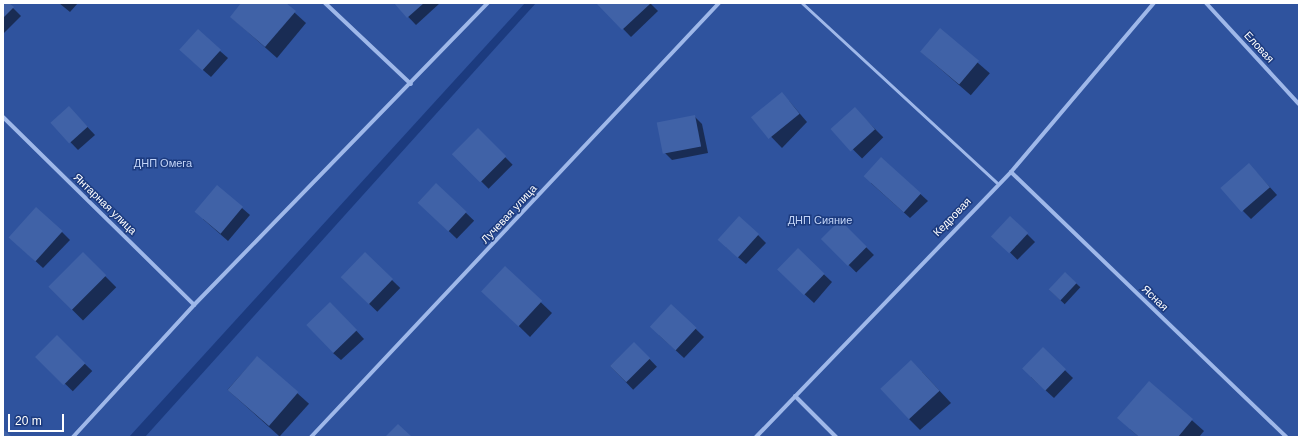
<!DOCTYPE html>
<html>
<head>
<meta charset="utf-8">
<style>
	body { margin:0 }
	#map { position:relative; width:1302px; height:440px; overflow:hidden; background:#1c3b7f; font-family:Helvetica,sans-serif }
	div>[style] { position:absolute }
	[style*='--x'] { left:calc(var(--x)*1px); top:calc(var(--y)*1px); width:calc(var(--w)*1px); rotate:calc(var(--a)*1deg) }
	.green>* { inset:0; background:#2f539e }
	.shadow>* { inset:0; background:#0007; transform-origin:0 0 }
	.building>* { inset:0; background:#4062a7; transform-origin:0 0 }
	.service>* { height:3px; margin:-1.5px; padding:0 1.5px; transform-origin:1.5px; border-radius:1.5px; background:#9fb8e9 }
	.minor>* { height:4px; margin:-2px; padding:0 2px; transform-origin:2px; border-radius:2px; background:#9fb8e9 }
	span { translate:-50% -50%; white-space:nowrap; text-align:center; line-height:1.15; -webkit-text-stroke:3px #1c3b7f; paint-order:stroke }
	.street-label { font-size:11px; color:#fff }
	.park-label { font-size:11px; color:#c3d4f7 }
	.frame { position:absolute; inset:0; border:4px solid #fff; pointer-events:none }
	.scale { position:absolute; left:8px; top:414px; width:56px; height:18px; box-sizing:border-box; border:2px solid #fff; border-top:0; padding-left:5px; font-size:12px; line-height:14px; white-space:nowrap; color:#fff; -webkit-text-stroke:3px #1c3b7f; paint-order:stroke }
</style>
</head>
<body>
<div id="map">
	<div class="green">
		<i style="clip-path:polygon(3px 3px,525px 3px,129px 437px,3px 437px)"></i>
		<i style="clip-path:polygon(536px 3px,1299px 3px,1299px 437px,145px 437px)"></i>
	</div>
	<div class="shadow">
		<i style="clip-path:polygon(3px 3px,8px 3px,21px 16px,3px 34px)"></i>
		<i style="clip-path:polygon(59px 3px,78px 3px,70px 12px)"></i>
		<i style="clip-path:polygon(243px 3px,284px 3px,306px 23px,277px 58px,231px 17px)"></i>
		<i style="clip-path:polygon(395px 3px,440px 3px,416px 25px)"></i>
		<i style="clip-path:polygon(598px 3px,650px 3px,658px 11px,631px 37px)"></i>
		<i style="left:940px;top:30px;width:66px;height:29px;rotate:41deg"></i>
		<i style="clip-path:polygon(220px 51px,228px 58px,211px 77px,188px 57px)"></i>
		<i style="clip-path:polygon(789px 101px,807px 122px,782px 148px,755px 120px)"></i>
		<i style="left:855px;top:109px;width:40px;height:30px;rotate:45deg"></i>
		<i style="clip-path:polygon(77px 116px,95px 135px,78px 150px,52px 123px)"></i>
		<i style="clip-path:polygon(694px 116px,702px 124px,708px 153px,672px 160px,664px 152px)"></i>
		<i style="left:478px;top:130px;width:49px;height:34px;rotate:45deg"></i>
		<i style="clip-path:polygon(881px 158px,928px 201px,910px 218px,871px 183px)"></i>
		<i style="clip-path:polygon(1257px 173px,1277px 195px,1251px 219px,1243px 211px)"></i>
		<i style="left:436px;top:184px;width:53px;height:25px;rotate:44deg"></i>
		<i style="clip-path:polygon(242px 208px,250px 215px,228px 241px,203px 219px)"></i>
		<i style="left:1011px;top:218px;width:34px;height:25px;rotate:45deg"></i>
		<i style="left:840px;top:221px;width:48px;height:25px;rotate:45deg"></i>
		<i style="clip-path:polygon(62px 232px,70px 240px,43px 268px,18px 245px)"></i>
		<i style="clip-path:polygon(758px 235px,766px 243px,746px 264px,726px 247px)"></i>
		<i style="clip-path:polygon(798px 250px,832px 282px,814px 303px,787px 278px)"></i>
		<i style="left:83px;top:254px;width:47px;height:47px;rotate:45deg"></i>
		<i style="left:365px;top:254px;width:49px;height:33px;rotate:44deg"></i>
		<i style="clip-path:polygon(505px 268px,552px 313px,530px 337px,494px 302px)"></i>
		<i style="left:1065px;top:273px;width:21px;height:23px;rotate:43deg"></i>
		<i style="clip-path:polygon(671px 305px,704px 337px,684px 358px,659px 335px)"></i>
		<i style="clip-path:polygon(338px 311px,364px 339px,341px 360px,333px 353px)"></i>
		<i style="left:57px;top:337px;width:49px;height:28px;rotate:44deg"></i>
		<i style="left:634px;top:343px;width:33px;height:33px;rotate:46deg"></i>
		<i style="clip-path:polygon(1043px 349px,1073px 378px,1054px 398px,1031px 377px)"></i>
		<i style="left:257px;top:357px;width:70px;height:44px;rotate:42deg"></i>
		<i style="clip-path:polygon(922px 372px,951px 403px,920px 430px,909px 419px)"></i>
		<i style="clip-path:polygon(1149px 382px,1204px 431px,1199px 437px,1139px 437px,1130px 429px)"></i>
	</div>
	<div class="building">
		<i style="clip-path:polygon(3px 3px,9px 3px,14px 7px,3px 18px)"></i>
		<i style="clip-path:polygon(241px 3px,286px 3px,296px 11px,265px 47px,230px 17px)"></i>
		<i style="clip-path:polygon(394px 3px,424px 3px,407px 18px)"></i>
		<i style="clip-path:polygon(596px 3px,651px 3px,622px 30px)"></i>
		<i style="left:940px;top:28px;width:51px;height:31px;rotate:40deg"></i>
		<i style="left:198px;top:29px;width:31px;height:28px;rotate:42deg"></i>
		<i style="left:782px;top:92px;width:28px;height:40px;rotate:51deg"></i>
		<i style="left:69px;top:106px;width:28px;height:25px;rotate:48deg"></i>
		<i style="left:855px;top:107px;width:30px;height:33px;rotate:48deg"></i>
		<i style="left:695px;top:115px;width:32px;height:39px;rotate:79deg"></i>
		<i style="left:478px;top:128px;width:40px;height:37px;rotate:45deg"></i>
		<i style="left:881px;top:157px;width:54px;height:26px;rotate:42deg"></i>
		<i style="left:1249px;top:163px;width:32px;height:38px;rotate:49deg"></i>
		<i style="left:436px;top:183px;width:42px;height:27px;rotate:43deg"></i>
		<i style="left:217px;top:185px;width:34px;height:35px;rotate:40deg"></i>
		<i style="left:36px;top:207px;width:36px;height:41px;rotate:42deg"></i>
		<i style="left:739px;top:216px;width:27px;height:32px;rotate:42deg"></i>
		<i style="left:1010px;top:216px;width:25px;height:28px;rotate:43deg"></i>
		<i style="left:840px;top:220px;width:38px;height:27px;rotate:45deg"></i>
		<i style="left:798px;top:248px;width:37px;height:30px;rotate:44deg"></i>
		<i style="left:83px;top:252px;width:33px;height:49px;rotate:45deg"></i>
		<i style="left:365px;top:252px;width:39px;height:35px;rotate:44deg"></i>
		<i style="left:505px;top:266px;width:51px;height:35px;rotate:43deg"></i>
		<i style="left:1065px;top:272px;width:16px;height:24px;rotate:43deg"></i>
		<i style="left:330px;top:302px;width:39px;height:33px;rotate:46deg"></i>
		<i style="left:671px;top:304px;width:35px;height:31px;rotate:43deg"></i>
		<i style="left:57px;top:335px;width:40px;height:31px;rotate:45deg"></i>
		<i style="left:634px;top:342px;width:23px;height:34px;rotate:45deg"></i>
		<i style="left:1043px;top:347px;width:32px;height:30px;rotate:44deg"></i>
		<i style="left:257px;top:356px;width:55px;height:45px;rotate:41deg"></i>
		<i style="left:911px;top:360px;width:42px;height:42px;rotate:47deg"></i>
		<i style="clip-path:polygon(1149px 381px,1193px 419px,1178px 437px,1139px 437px,1117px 418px)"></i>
		<i style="clip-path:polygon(398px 424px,412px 437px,385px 437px)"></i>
		<i style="clip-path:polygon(3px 429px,12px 437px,3px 437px)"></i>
	</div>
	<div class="service">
		<i style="--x:802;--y:3;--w:265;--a:42.7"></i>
	</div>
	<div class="minor">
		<i style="--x:325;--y:3;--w:118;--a:43.3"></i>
		<i style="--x:1206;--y:3;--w:137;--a:47.4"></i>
		<i style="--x:3;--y:117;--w:268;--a:44.5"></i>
		<i style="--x:1011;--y:172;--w:382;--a:43.9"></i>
		<i style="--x:795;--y:396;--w:58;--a:45"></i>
		<i style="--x:73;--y:437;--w:179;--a:-47.5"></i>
		<i style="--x:194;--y:305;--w:421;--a:-45.8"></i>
		<i style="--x:311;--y:437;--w:596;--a:-46.77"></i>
		<i style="--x:756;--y:437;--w:368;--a:-46.1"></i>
		<i style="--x:1011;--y:172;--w:221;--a:-49.8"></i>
	</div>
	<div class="street-label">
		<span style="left:1259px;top:47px;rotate:47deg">Еловая</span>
		<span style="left:105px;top:204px;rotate:44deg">Янтарная улица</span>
		<span style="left:509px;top:214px;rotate:-47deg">Лучевая улица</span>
		<span style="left:952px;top:217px;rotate:-46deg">Кедровая</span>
		<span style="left:1155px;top:298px;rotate:44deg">Ясная</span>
	</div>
	<div class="park-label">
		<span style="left:163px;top:163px">ДНП Омега</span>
		<span style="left:820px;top:220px">ДНП Сияние</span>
	</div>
	<div class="frame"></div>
	<div class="scale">20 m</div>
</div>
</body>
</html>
